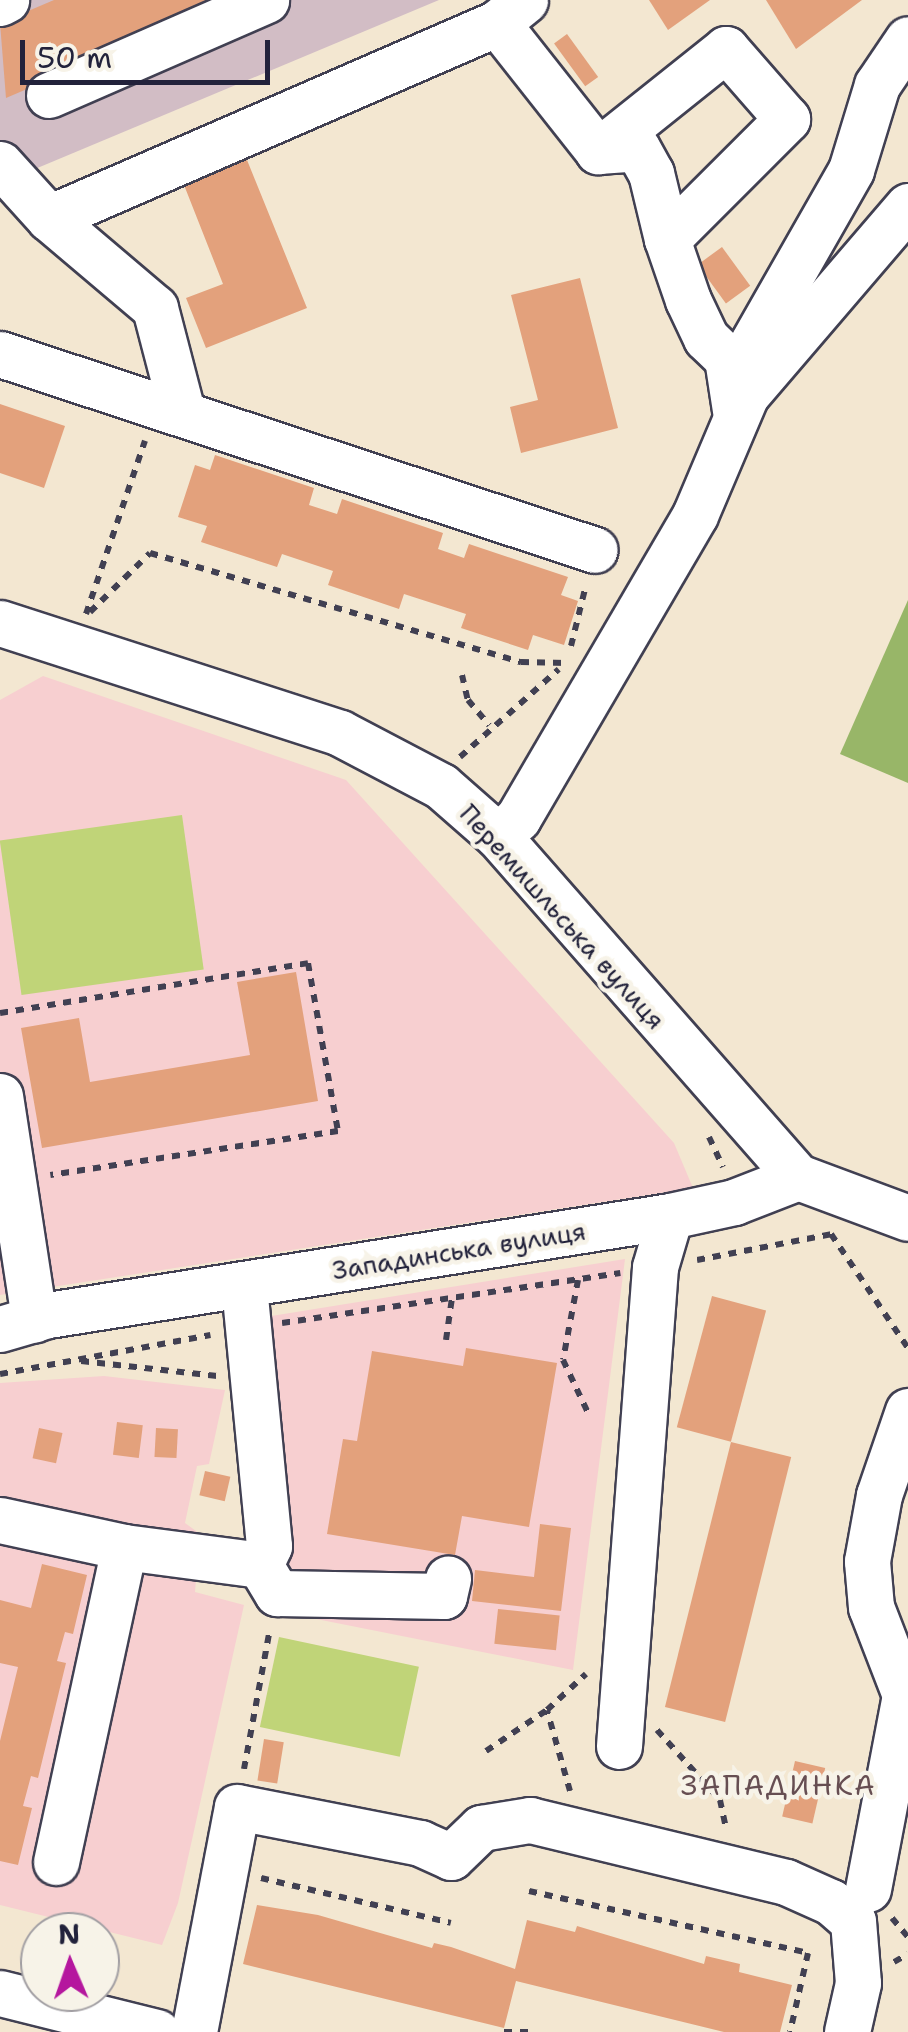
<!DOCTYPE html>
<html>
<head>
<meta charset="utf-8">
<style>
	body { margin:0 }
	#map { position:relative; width:908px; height:2032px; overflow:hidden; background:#f3e7d1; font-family:"Shantell Sans",sans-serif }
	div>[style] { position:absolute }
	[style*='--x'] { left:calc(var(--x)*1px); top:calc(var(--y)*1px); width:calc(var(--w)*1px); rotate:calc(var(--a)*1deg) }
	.built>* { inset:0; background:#f7cfd0 }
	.industrial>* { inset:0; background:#d2bdc5 }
	.green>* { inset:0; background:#c0d478; transform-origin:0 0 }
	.forest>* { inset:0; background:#98b668 }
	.building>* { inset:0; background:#e3a17c; transform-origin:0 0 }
	.path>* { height:6px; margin-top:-3px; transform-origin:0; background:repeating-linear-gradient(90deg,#414052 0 8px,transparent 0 16px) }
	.roads { filter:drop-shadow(2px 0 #414052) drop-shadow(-2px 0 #414052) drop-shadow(0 2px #414052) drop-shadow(0 -2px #414052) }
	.minor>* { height:45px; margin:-22.5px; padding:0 22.5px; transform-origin:22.5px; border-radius:22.5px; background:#fff }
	span { translate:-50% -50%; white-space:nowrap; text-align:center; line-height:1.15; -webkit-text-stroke:9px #f7f3e8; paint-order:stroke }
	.street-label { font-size:25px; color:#22223b }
	.neighbourhood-label { font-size:28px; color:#664e52; letter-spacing:2.5px }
	.north { position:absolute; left:20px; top:1912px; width:100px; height:100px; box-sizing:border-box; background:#f7f3e8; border:2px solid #a29fa3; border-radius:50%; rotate:358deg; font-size:28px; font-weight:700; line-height:40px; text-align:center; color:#22223b }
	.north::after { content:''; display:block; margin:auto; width:35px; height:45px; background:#b5179e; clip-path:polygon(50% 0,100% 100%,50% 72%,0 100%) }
	.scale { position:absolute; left:20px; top:40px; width:250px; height:45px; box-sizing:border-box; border:5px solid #22223b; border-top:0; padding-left:12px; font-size:30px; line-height:35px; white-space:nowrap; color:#22223b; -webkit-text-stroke:8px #f7f3e8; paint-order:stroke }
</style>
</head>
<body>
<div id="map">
	<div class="built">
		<i style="clip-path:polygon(43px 676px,346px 780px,674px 1143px,693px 1188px,0 1295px,0 700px)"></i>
		<i style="clip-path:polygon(625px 1259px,573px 1670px,281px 1612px,288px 1584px,259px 1318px)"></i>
		<i style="clip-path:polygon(104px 1376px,225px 1390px,209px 1464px,197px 1466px,185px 1523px,214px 1544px,197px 1568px,195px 1592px,244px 1605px,178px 1903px,162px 1945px,0 1905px,0 1383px)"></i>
	</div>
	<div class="industrial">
		<i style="clip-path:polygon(0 0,439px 0,35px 169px,0 160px)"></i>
	</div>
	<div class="green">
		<i style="left:182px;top:815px;width:156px;height:184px;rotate:82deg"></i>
		<i style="left:279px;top:1637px;width:143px;height:92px;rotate:12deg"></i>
	</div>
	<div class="forest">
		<i style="clip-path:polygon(908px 600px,908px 783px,840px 754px)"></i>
	</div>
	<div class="building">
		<i style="clip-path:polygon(54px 0,235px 0,6px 98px,0 23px)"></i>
		<i style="clip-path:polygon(649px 0,710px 0,668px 30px)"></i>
		<i style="clip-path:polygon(766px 0,862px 0,796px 49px)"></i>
		<i style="left:567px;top:34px;width:53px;height:16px;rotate:54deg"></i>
		<i style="clip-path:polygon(247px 160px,307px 308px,206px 348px,186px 298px,223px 284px,184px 185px)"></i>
		<i style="left:722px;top:247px;width:48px;height:30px;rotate:54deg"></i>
		<i style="clip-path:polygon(580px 278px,618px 428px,521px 453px,510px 407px,538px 400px,511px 295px)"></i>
		<i style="clip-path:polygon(0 404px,65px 426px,44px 488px,0 473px)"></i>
		<i style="clip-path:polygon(215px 455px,314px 488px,309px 505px,337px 514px,342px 499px,443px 533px,438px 549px,464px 558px,469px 544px,568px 577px,561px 595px,578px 601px,564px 645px,533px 635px,528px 650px,461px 628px,466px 614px,404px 594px,399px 609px,328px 585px,333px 571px,282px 554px,277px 567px,201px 542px,207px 526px,178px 517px,195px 465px,210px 470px)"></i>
		<i style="clip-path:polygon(296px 972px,318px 1101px,42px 1148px,21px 1028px,79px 1018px,90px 1082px,250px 1055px,237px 982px)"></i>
		<i style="left:712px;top:1296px;width:56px;height:136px;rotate:15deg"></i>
		<i style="clip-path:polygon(466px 1348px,557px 1363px,529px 1527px,462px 1516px,455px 1555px,327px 1534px,343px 1439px,357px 1441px,372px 1351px,463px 1366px)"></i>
		<i style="left:117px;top:1422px;width:26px;height:33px;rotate:7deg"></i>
		<i style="left:39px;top:1428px;width:24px;height:31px;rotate:12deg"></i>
		<i style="left:156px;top:1428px;width:22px;height:29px;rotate:3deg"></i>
		<i style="left:731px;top:1442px;width:62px;height:273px;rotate:14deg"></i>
		<i style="left:205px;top:1471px;width:26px;height:25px;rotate:13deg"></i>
		<i style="clip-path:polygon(540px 1524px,571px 1528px,561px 1611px,472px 1601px,475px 1570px,534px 1577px)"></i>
		<i style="clip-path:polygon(42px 1564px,87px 1575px,73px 1634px,65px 1632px,57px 1661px,66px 1663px,38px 1778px,31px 1776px,23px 1806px,32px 1808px,18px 1865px,0 1861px,0 1741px,18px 1667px,0 1663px,0 1600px,31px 1608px)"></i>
		<i style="left:498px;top:1609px;width:62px;height:35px;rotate:6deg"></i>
		<i style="left:264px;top:1739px;width:20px;height:42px;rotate:9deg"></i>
		<i style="left:795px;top:1761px;width:31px;height:57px;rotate:13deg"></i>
		<i style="clip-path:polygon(257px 1905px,318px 1915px,432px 1948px,434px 1943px,451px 1947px,515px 1969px,527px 1920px,575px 1932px,577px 1926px,704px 1964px,706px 1956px,740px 1964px,739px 1972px,792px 1985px,780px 2032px,724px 2032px,516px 1981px,504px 2028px,243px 1964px)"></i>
	</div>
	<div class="path">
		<i style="--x:90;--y:612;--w:84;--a:-44.5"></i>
		<i style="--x:150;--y:553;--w:387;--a:16.4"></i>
		<i style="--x:521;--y:662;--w:46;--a:1.2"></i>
		<i style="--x:86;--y:614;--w:183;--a:-71.2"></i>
		<i style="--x:571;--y:646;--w:63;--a:-76.2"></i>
		<i style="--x:462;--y:675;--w:26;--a:77"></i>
		<i style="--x:468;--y:700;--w:33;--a:50"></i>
		<i style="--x:460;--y:757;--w:132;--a:-41.6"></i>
		<i style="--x:0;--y:1013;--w:312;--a:-9.2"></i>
		<i style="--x:308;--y:963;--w:171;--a:79.9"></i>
		<i style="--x:338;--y:1131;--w:291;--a:171.3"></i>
		<i style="--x:709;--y:1137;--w:33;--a:65"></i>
		<i style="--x:831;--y:1234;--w:138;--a:56"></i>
		<i style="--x:697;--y:1260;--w:143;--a:-10.9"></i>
		<i style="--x:578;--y:1280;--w:81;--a:100.6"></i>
		<i style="--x:563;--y:1360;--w:59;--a:64.7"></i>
		<i style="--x:282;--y:1323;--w:342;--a:-8.4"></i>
		<i style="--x:446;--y:1340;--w:42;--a:-81.9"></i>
		<i style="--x:81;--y:1361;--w:137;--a:6.3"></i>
		<i style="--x:0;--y:1374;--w:214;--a:-10.5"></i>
		<i style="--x:657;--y:1730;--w:94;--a:48"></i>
		<i style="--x:720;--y:1800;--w:29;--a:78"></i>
		<i style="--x:486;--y:1751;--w:73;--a:-33.9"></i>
		<i style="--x:244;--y:1769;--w:142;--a:-79.5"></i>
		<i style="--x:570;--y:1791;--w:84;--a:-105.9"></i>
		<i style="--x:547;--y:1710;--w:53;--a:-42.7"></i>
		<i style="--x:261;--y:1878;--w:195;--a:13.3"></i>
		<i style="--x:529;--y:1891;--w:286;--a:12.5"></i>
		<i style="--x:808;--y:1953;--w:81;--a:102.8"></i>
		<i style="--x:892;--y:1918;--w:25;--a:50"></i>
		<i style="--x:894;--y:1962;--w:16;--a:-30"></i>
		<i style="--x:504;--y:2032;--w:29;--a:0"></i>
	</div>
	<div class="roads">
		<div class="minor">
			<i style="--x:0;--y:3;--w:7;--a:-27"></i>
			<i style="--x:497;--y:23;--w:163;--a:51.7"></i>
			<i style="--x:49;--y:95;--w:237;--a:-23.6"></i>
			<i style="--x:0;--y:164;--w:73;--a:47.8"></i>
			<i style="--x:49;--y:218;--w:139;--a:40.3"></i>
			<i style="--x:155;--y:308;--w:103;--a:75.4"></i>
			<i style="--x:49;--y:218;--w:489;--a:-23.5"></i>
			<i style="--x:497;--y:23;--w:36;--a:-39"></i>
			<i style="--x:667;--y:239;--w:170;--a:-45"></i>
			<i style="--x:787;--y:119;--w:93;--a:-131.1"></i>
			<i style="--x:726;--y:49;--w:164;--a:141.4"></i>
			<i style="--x:598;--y:151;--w:39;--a:-4"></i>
			<i style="--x:637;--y:148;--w:29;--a:61"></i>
			<i style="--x:651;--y:173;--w:68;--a:76.4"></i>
			<i style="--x:667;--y:239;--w:65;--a:71"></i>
			<i style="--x:688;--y:300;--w:42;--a:64.7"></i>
			<i style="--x:706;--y:338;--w:29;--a:44"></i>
			<i style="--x:727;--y:358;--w:53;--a:81.3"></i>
			<i style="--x:0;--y:354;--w:626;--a:18.23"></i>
			<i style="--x:746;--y:395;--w:249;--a:-49.4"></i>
			<i style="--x:0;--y:623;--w:357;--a:17.9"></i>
			<i style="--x:340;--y:733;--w:114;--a:27.7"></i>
			<i style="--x:441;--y:786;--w:76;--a:41.3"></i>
			<i style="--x:498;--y:836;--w:454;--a:48.7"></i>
			<i style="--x:798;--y:1177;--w:117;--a:20.4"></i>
			<i style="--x:498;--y:836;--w:27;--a:-42"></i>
			<i style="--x:518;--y:818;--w:351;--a:-59.7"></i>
			<i style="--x:695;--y:515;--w:130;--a:-67"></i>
			<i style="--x:746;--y:395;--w:53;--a:-82.5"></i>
			<i style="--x:753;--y:342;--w:198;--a:-60.3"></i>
			<i style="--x:851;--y:170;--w:89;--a:-73"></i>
			<i style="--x:877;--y:85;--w:55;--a:-56"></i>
			<i style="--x:0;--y:1096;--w:226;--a:81.3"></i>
			<i style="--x:244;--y:1286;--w:261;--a:84.5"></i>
			<i style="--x:269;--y:1546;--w:21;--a:115"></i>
			<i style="--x:260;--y:1565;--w:33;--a:59"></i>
			<i style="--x:277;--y:1593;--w:167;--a:1"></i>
			<i style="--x:444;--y:1596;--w:18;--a:-77"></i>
			<i style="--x:0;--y:1329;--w:50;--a:-16.3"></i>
			<i style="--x:48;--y:1315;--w:630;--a:-9.04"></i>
			<i style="--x:670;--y:1216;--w:66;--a:-12.3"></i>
			<i style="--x:734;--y:1202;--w:69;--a:-21.3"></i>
			<i style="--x:0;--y:1520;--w:127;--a:12.3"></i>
			<i style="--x:124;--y:1547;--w:137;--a:7.5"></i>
			<i style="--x:619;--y:1746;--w:480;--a:-85.7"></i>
			<i style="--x:655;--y:1267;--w:53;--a:-73.6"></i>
			<i style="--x:56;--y:1862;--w:322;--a:-77.8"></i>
			<i style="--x:868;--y:1889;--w:197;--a:-79.2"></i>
			<i style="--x:905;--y:1695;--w:94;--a:-111.1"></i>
			<i style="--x:871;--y:1607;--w:46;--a:-95"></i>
			<i style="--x:867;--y:1561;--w:67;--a:-79.7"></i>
			<i style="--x:879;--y:1495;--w:89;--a:-71"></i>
			<i style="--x:0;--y:1993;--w:162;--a:14"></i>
			<i style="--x:194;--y:2032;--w:229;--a:-79.2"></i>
			<i style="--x:237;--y:1807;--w:187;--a:11.1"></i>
			<i style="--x:420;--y:1843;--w:34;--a:24"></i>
			<i style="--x:451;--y:1857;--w:42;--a:-44"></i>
			<i style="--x:481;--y:1828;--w:50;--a:-9.3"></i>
			<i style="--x:530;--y:1820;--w:263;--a:13.6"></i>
			<i style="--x:786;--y:1882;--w:49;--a:24"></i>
			<i style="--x:831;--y:1902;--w:29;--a:41"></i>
			<i style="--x:853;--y:1921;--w:62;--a:85.4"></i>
			<i style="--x:858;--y:1983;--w:50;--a:102.7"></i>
		</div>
	</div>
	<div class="street-label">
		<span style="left:562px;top:917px;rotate:48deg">Перемишльська вулиця</span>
		<span style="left:459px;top:1251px;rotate:-9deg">Западинська вулиця</span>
	</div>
	<div class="neighbourhood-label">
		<span style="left:779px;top:1785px">ЗАПАДИНКА</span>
	</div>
	<div class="north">N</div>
	<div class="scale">50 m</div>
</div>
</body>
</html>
